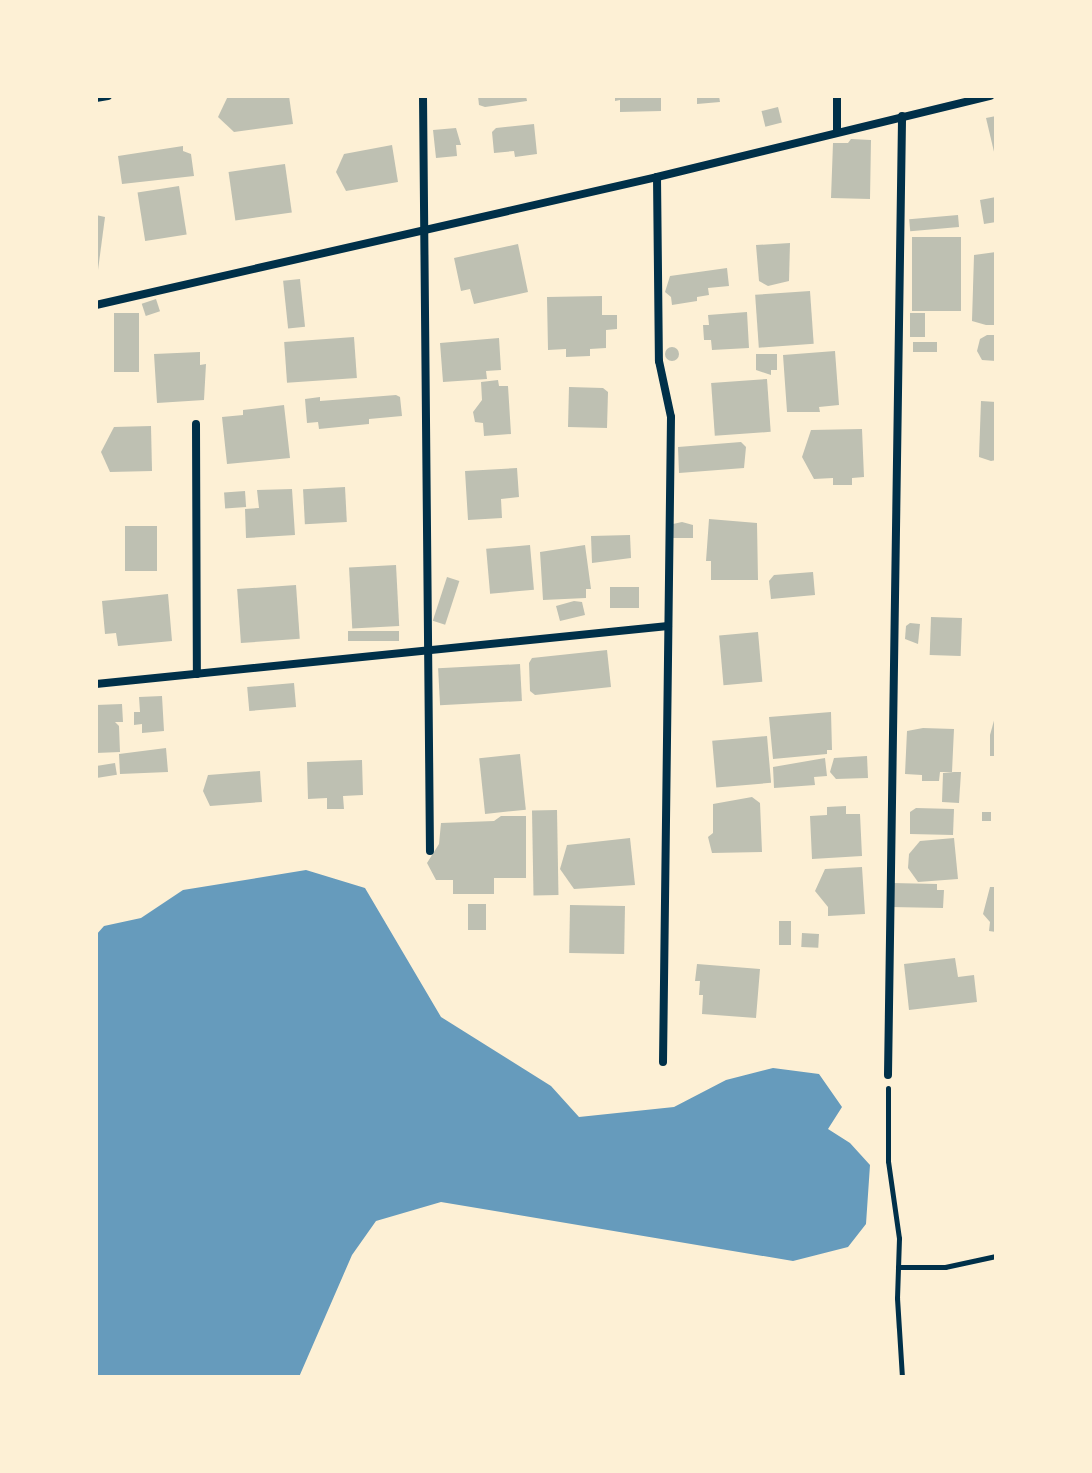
<!DOCTYPE html>
<html>
<head>
<meta charset="utf-8">
<style>
	body { margin:0 }
	#map { position:relative; width:1092px; height:1473px; overflow:hidden; background:#fdf0d5; font-family:"DM Sans",sans-serif }
	div>[style] { position:absolute }
	[style*='--x'] { left:calc(var(--x)*1px); top:calc(var(--y)*1px); width:calc(var(--w)*1px); rotate:calc(var(--a)*1deg) }
	.water>* { inset:0; background:#669bbc }
	.building>* { inset:0; background:#bec0b2; transform-origin:0 0 }
	.round { border-radius:50% }
	.path>* { height:5px; margin:-2.5px; padding:0 2.5px; transform-origin:2.5px; border-radius:2.5px; background:#003049 }
	.minor>* { height:8px; margin:-4px; padding:0 4px; transform-origin:4px; border-radius:4px; background:#003049 }
	span { translate:-50% -50%; white-space:nowrap; text-align:center; line-height:1.15; -webkit-text-stroke:7px #fdf0d5; paint-order:stroke }
	.frame { position:absolute; inset:0; border:98px solid #fdf0d5; pointer-events:none }
</style>
</head>
<body>
<div id="map">
	<div class="water">
		<i style="clip-path:polygon(306px 870px,365px 888px,441px 1017px,551px 1086px,579px 1117px,674px 1107px,726px 1080px,773px 1068px,819px 1074px,842px 1107px,828px 1129px,850px 1143px,870px 1165px,866px 1224px,848px 1247px,793px 1261px,441px 1202px,376px 1221px,352px 1255px,299px 1377px,96px 1377px,96px 935px,104px 926px,141px 918px,183px 890px)"></i>
	</div>
	<div class="building">
		<i style="clip-path:polygon(228px 96px,289px 96px,293px 124px,234px 132px,218px 117px)"></i>
		<i style="clip-path:polygon(478px 96px,526px 96px,527px 101px,485px 107px,479px 105px)"></i>
		<i style="clip-path:polygon(615px 96px,661px 96px,661px 111px,620px 112px,620px 100px,615px 101px)"></i>
		<i style="clip-path:polygon(697px 96px,719px 96px,720px 102px,697px 104px)"></i>
		<i style="left:778px;top:107px;width:16px;height:17px;rotate:76deg"></i>
		<i style="clip-path:polygon(996px 116px,996px 156px,995px 156px,986px 118px)"></i>
		<i style="clip-path:polygon(534px 124px,537px 154px,515px 157px,514px 151px,494px 153px,492px 132px,496px 128px)"></i>
		<i style="clip-path:polygon(456px 128px,461px 145px,456px 145px,457px 156px,436px 158px,433px 130px)"></i>
		<i style="clip-path:polygon(851px 139px,871px 140px,870px 199px,831px 198px,833px 143px,848px 143px)"></i>
		<i style="clip-path:polygon(392px 145px,398px 182px,346px 191px,336px 172px,344px 154px)"></i>
		<i style="clip-path:polygon(183px 146px,183px 151px,191px 154px,194px 176px,122px 184px,118px 156px)"></i>
		<i style="left:285px;top:164px;width:49px;height:57px;rotate:82deg"></i>
		<i style="left:179px;top:186px;width:49px;height:42px;rotate:81deg"></i>
		<i style="clip-path:polygon(996px 197px,996px 222px,984px 224px,980px 200px)"></i>
		<i style="clip-path:polygon(96px 215px,105px 217px,98px 270px,96px 270px)"></i>
		<i style="left:958px;top:215px;width:12px;height:49px;rotate:85deg"></i>
		<i style="left:912px;top:237px;width:49px;height:74px"></i>
		<i style="clip-path:polygon(790px 243px,789px 281px,768px 286px,759px 281px,756px 245px)"></i>
		<i style="clip-path:polygon(518px 244px,528px 292px,474px 304px,470px 289px,461px 291px,454px 258px)"></i>
		<i style="clip-path:polygon(996px 252px,996px 325px,986px 325px,972px 321px,974px 255px)"></i>
		<i style="clip-path:polygon(727px 268px,729px 286px,708px 288px,709px 295px,697px 297px,697px 301px,672px 305px,671px 297px,665px 292px,670px 276px)"></i>
		<i style="left:300px;top:279px;width:48px;height:17px;rotate:84deg"></i>
		<i style="left:810px;top:291px;width:53px;height:55px;rotate:86deg"></i>
		<i style="clip-path:polygon(602px 296px,602px 315px,617px 315px,617px 329px,606px 330px,606px 348px,590px 349px,590px 356px,566px 357px,566px 349px,548px 350px,547px 297px)"></i>
		<i style="left:156px;top:299px;width:13px;height:15px;rotate:72deg"></i>
		<i style="clip-path:polygon(747px 312px,749px 348px,712px 350px,711px 340px,704px 340px,703px 325px,709px 325px,708px 315px)"></i>
		<i style="left:114px;top:313px;width:25px;height:59px"></i>
		<i style="left:910px;top:313px;width:15px;height:24px"></i>
		<i style="clip-path:polygon(987px 335px,996px 335px,996px 361px,982px 360px,977px 351px,980px 339px)"></i>
		<i style="left:354px;top:337px;width:41px;height:70px;rotate:86deg"></i>
		<i style="clip-path:polygon(499px 338px,501px 370px,486px 371px,487px 379px,443px 382px,440px 343px)"></i>
		<i style="left:913px;top:342px;width:24px;height:10px"></i>
		<i class="round" style="left:665px;top:347px;width:14px;height:14px"></i>
		<i style="clip-path:polygon(835px 351px,839px 405px,819px 407px,820px 412px,787px 412px,783px 355px)"></i>
		<i style="clip-path:polygon(200px 352px,200px 365px,206px 364px,204px 400px,157px 403px,154px 354px)"></i>
		<i style="clip-path:polygon(756px 354px,777px 354px,777px 370px,771px 370px,771px 375px,756px 370px)"></i>
		<i style="left:767px;top:379px;width:53px;height:56px;rotate:86deg"></i>
		<i style="clip-path:polygon(498px 380px,499px 386px,508px 386px,511px 434px,484px 436px,483px 423px,475px 422px,473px 412px,482px 400px,481px 382px)"></i>
		<i style="clip-path:polygon(569px 387px,603px 388px,608px 392px,607px 428px,568px 427px)"></i>
		<i style="clip-path:polygon(396px 395px,400px 397px,402px 416px,369px 419px,369px 424px,319px 429px,318px 422px,307px 423px,305px 399px,320px 397px,320px 401px)"></i>
		<i style="clip-path:polygon(981px 401px,996px 402px,996px 460px,991px 461px,979px 457px)"></i>
		<i style="clip-path:polygon(284px 405px,290px 458px,227px 464px,222px 417px,243px 415px,243px 410px)"></i>
		<i style="clip-path:polygon(151px 426px,152px 471px,110px 472px,101px 452px,114px 427px)"></i>
		<i style="clip-path:polygon(862px 429px,864px 477px,852px 478px,852px 485px,833px 485px,833px 478px,814px 479px,802px 457px,811px 430px)"></i>
		<i style="clip-path:polygon(741px 442px,746px 447px,744px 468px,679px 473px,678px 447px)"></i>
		<i style="clip-path:polygon(517px 468px,519px 497px,501px 499px,502px 518px,468px 520px,465px 471px)"></i>
		<i style="left:345px;top:487px;width:35px;height:42px;rotate:87deg"></i>
		<i style="clip-path:polygon(292px 489px,295px 535px,246px 538px,245px 509px,259px 508px,257px 490px)"></i>
		<i style="left:245px;top:491px;width:16px;height:21px;rotate:86deg"></i>
		<i style="clip-path:polygon(709px 519px,757px 523px,758px 580px,711px 580px,711px 561px,706px 561px)"></i>
		<i style="clip-path:polygon(682px 522px,693px 525px,693px 538px,672px 538px,673px 524px)"></i>
		<i style="left:125px;top:526px;width:32px;height:45px"></i>
		<i style="clip-path:polygon(630px 535px,631px 558px,592px 563px,591px 536px)"></i>
		<i style="left:530px;top:545px;width:45px;height:44px;rotate:85deg"></i>
		<i style="clip-path:polygon(585px 545px,591px 589px,586px 589px,586px 598px,543px 600px,540px 552px)"></i>
		<i style="left:396px;top:565px;width:61px;height:47px;rotate:87deg"></i>
		<i style="clip-path:polygon(813px 572px,815px 595px,771px 599px,769px 581px,774px 575px)"></i>
		<i style="left:447px;top:577px;width:13px;height:46px;rotate:18deg"></i>
		<i style="left:296px;top:585px;width:54px;height:59px;rotate:86deg"></i>
		<i style="left:639px;top:587px;width:21px;height:29px;rotate:90deg"></i>
		<i style="clip-path:polygon(168px 594px,172px 641px,118px 646px,116px 633px,105px 634px,102px 601px)"></i>
		<i style="clip-path:polygon(574px 601px,582px 602px,585px 615px,560px 621px,556px 606px)"></i>
		<i style="left:931px;top:617px;width:31px;height:38px;rotate:2deg"></i>
		<i style="clip-path:polygon(910px 623px,920px 624px,918px 644px,905px 639px,906px 626px)"></i>
		<i style="left:399px;top:631px;width:10px;height:51px;rotate:90deg"></i>
		<i style="left:758px;top:632px;width:50px;height:39px;rotate:85deg"></i>
		<i style="clip-path:polygon(607px 650px,611px 687px,535px 695px,530px 691px,529px 663px,532px 658px)"></i>
		<i style="left:520px;top:664px;width:37px;height:82px;rotate:87deg"></i>
		<i style="left:294px;top:683px;width:24px;height:47px;rotate:85deg"></i>
		<i style="clip-path:polygon(162px 696px,164px 731px,142px 733px,142px 724px,134px 725px,134px 712px,140px 712px,139px 697px)"></i>
		<i style="clip-path:polygon(122px 704px,123px 722px,115px 722px,119px 726px,120px 752px,96px 753px,96px 705px)"></i>
		<i style="clip-path:polygon(831px 712px,832px 750px,827px 750px,827px 754px,773px 759px,769px 717px)"></i>
		<i style="clip-path:polygon(995px 717px,996px 756px,990px 756px,990px 735px)"></i>
		<i style="clip-path:polygon(923px 728px,954px 729px,952px 772px,940px 772px,939px 781px,922px 781px,922px 775px,905px 774px,907px 731px)"></i>
		<i style="left:767px;top:736px;width:47px;height:55px;rotate:85deg"></i>
		<i style="clip-path:polygon(166px 748px,168px 772px,120px 774px,119px 754px)"></i>
		<i style="left:520px;top:754px;width:56px;height:41px;rotate:84deg"></i>
		<i style="clip-path:polygon(867px 756px,868px 778px,836px 779px,830px 772px,834px 758px)"></i>
		<i style="clip-path:polygon(825px 758px,827px 776px,814px 777px,815px 785px,774px 788px,773px 767px)"></i>
		<i style="clip-path:polygon(362px 760px,363px 795px,343px 796px,344px 809px,327px 809px,327px 798px,308px 799px,307px 762px)"></i>
		<i style="left:115px;top:763px;width:12px;height:19px;rotate:81deg"></i>
		<i style="clip-path:polygon(260px 771px,262px 802px,210px 806px,203px 791px,208px 775px)"></i>
		<i style="clip-path:polygon(954px 772px,961px 772px,959px 803px,942px 802px,943px 773px)"></i>
		<i style="clip-path:polygon(752px 797px,760px 803px,762px 852px,712px 853px,708px 837px,713px 833px,713px 804px)"></i>
		<i style="clip-path:polygon(846px 806px,846px 814px,860px 814px,862px 856px,812px 859px,810px 816px,827px 815px,827px 807px)"></i>
		<i style="clip-path:polygon(916px 808px,954px 809px,953px 835px,910px 834px,910px 812px)"></i>
		<i style="left:557px;top:810px;width:85px;height:25px;rotate:89deg"></i>
		<i style="left:982px;top:812px;width:9px;height:9px"></i>
		<i style="clip-path:polygon(501px 816px,526px 816px,526px 878px,494px 878px,494px 894px,453px 894px,453px 880px,436px 880px,427px 863px,439px 844px,441px 823px,494px 821px)"></i>
		<i style="clip-path:polygon(630px 838px,635px 885px,574px 889px,560px 869px,567px 845px)"></i>
		<i style="clip-path:polygon(954px 838px,958px 879px,918px 882px,908px 868px,909px 854px,920px 841px)"></i>
		<i style="clip-path:polygon(862px 867px,865px 914px,828px 916px,828px 907px,815px 891px,825px 869px)"></i>
		<i style="clip-path:polygon(892px 883px,937px 884px,937px 890px,944px 890px,943px 908px,891px 907px)"></i>
		<i style="clip-path:polygon(990px 887px,996px 887px,996px 932px,989px 931px,990px 922px,983px 914px)"></i>
		<i style="left:468px;top:904px;width:18px;height:26px"></i>
		<i style="left:570px;top:905px;width:55px;height:48px;rotate:1deg"></i>
		<i style="left:779px;top:921px;width:12px;height:24px"></i>
		<i style="left:802px;top:933px;width:17px;height:14px;rotate:3deg"></i>
		<i style="clip-path:polygon(955px 958px,958px 977px,974px 975px,977px 1002px,909px 1010px,904px 964px)"></i>
		<i style="clip-path:polygon(697px 964px,760px 969px,756px 1018px,702px 1014px,703px 995px,699px 995px,700px 981px,695px 981px)"></i>
	</div>
	<div class="path">
		<i style="--x:888;--y:1088;--w:73;--a:90"></i>
		<i style="--x:888;--y:1161;--w:78;--a:81.9"></i>
		<i style="--x:899;--y:1238;--w:60;--a:91.9"></i>
		<i style="--x:897;--y:1298;--w:79;--a:86.4"></i>
		<i style="--x:898;--y:1267;--w:47;--a:0"></i>
		<i style="--x:945;--y:1267;--w:52;--a:-12.2"></i>
	</div>
	<div class="minor">
		<i style="--x:423;--y:96;--w:755;--a:89.47"></i>
		<i style="--x:837;--y:96;--w:36;--a:90"></i>
		<i style="--x:96;--y:98;--w:12;--a:-9"></i>
		<i style="--x:657;--y:177;--w:184;--a:89.4"></i>
		<i style="--x:659;--y:361;--w:57;--a:77.9"></i>
		<i style="--x:671;--y:417;--w:645;--a:90.71"></i>
		<i style="--x:96;--y:305;--w:575;--a:-12.85"></i>
		<i style="--x:657;--y:177;--w:343;--a:-13.7"></i>
		<i style="--x:196;--y:424;--w:250;--a:89.8"></i>
		<i style="--x:96;--y:684;--w:575;--a:-5.79"></i>
		<i style="--x:888;--y:1075;--w:959;--a:-89.16"></i>
	</div>
	<div class="frame"></div>
</div>
</body>
</html>
